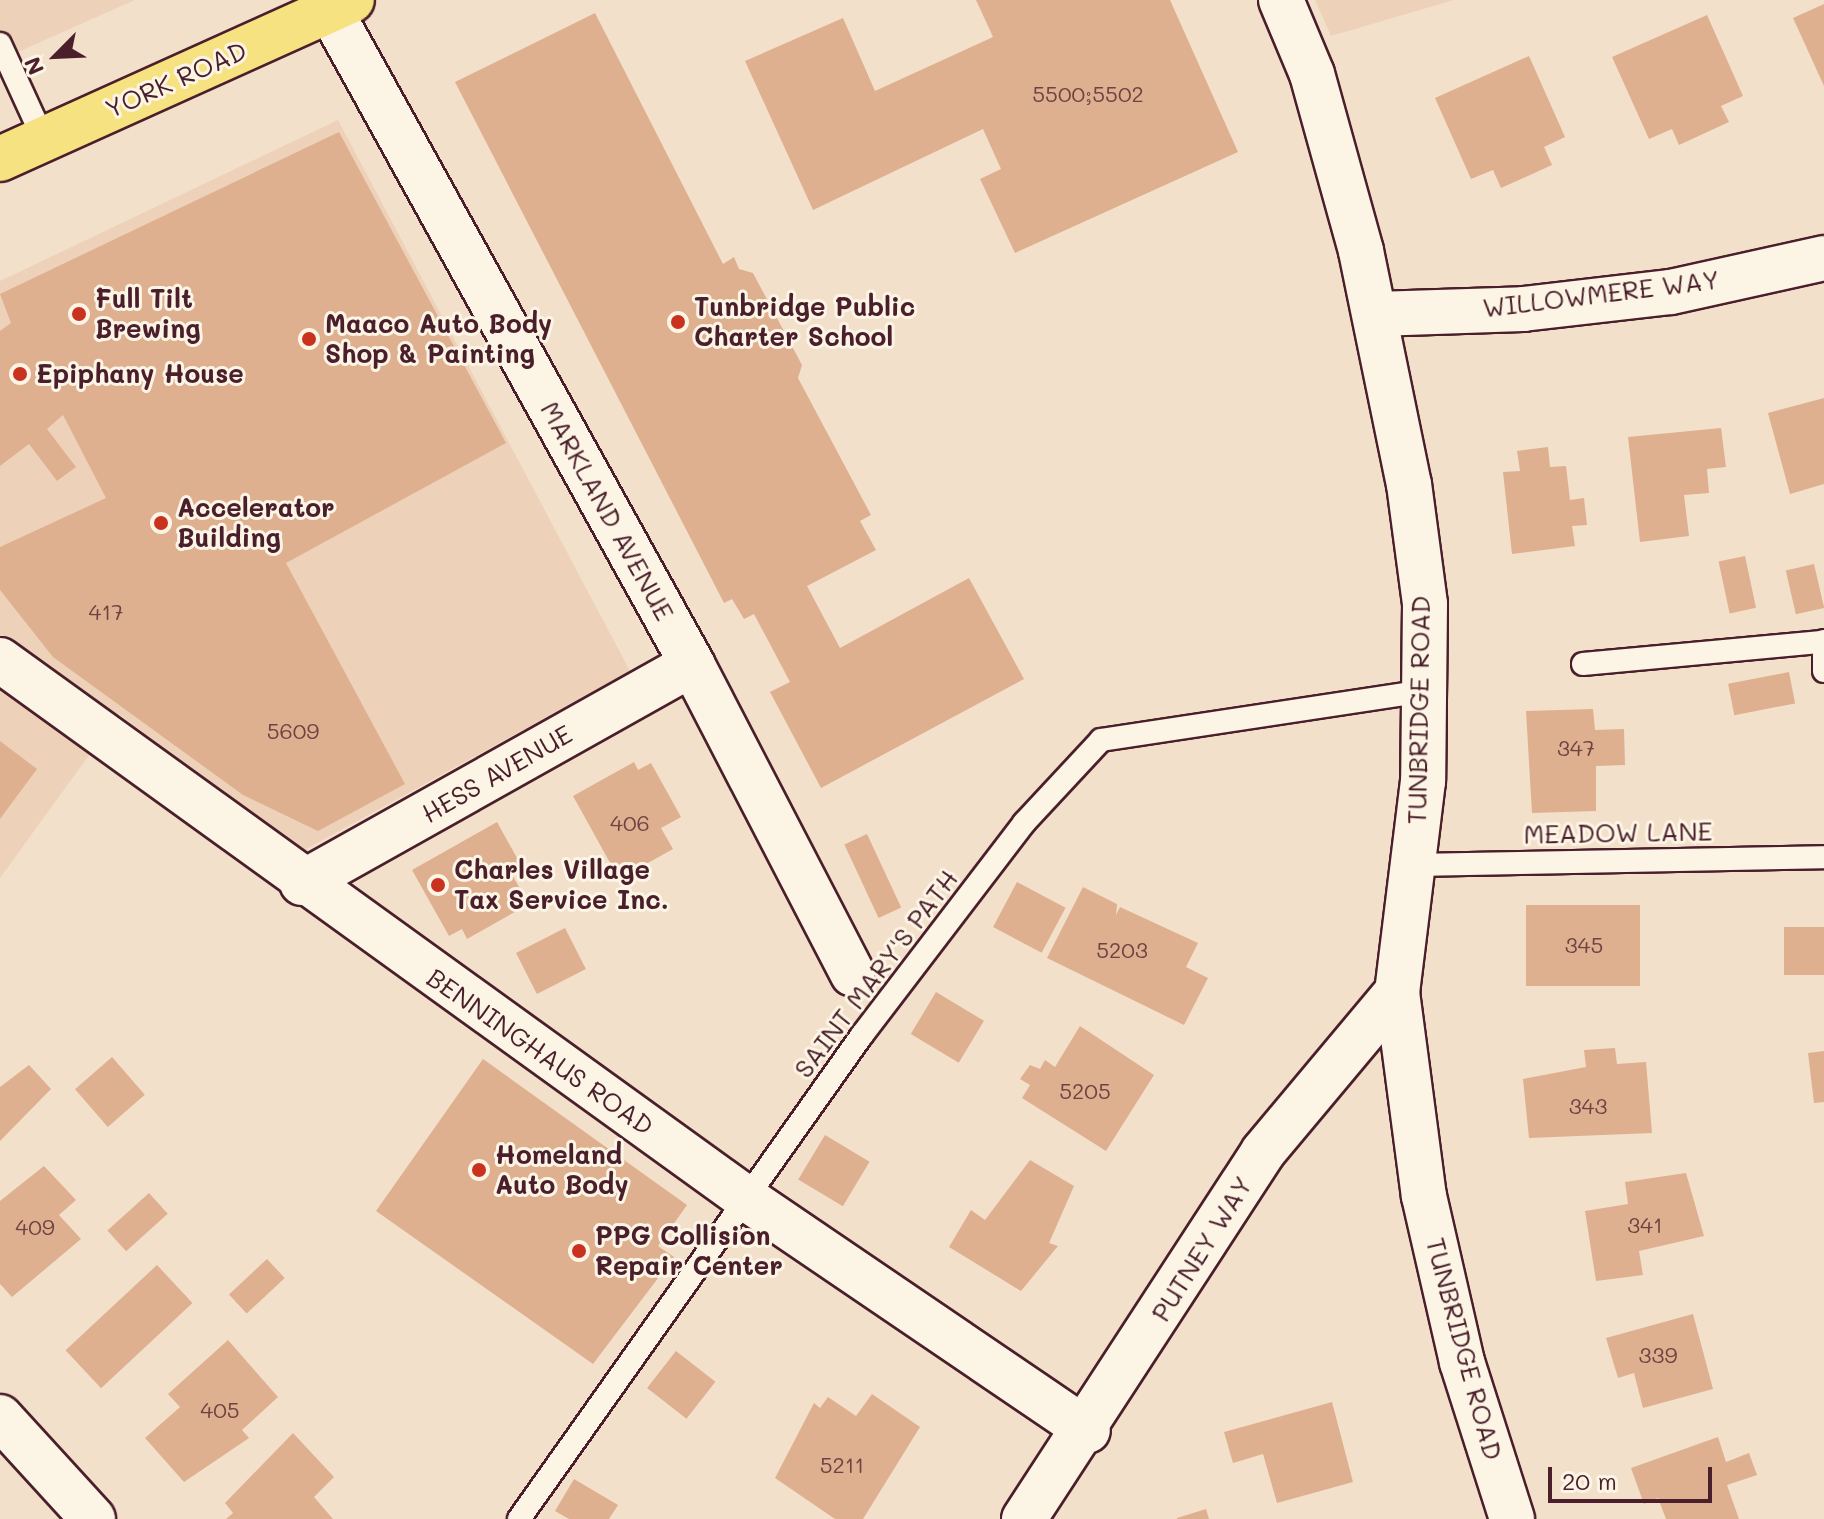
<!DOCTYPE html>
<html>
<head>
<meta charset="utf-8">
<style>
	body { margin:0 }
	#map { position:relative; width:1824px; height:1519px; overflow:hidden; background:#f3e0cb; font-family:Mali,sans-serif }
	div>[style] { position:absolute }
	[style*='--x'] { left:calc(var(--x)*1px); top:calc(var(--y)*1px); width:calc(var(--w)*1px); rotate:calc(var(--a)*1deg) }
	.built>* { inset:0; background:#edd2b9 }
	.building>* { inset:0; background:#deb08f; transform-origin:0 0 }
	.roads { filter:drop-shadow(2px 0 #4a1f2b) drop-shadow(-2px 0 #4a1f2b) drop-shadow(0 2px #4a1f2b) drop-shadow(0 -2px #4a1f2b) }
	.lane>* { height:22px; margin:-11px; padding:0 11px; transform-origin:11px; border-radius:11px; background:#fcf5e5 }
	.street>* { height:44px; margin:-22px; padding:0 22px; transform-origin:22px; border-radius:22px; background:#fcf5e5 }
	.primary>* { height:44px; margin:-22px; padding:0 22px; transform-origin:22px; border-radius:22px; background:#f7e281 }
	.dots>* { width:22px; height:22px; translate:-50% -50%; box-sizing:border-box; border:4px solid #fcf5e5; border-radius:50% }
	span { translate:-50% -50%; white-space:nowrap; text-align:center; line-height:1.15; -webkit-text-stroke:6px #fcf5e5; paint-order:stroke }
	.number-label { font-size:22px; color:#6f4344 }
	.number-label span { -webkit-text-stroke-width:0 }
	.street-label { font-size:26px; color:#4a1f2b }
	.poi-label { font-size:26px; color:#4a1f2b; font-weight:700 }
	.left { translate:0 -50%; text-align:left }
	.north { position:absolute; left:16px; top:16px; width:80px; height:80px; -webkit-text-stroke:6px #fcf5e5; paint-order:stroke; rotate:246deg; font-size:22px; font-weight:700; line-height:32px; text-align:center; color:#4a1f2b }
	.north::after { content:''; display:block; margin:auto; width:28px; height:36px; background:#4a1f2b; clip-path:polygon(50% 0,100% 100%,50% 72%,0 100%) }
	.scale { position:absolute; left:1548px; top:1467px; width:164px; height:36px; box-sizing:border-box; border:4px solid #4a1f2b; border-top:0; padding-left:10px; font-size:24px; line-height:28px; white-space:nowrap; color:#4a1f2b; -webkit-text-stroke:6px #fcf5e5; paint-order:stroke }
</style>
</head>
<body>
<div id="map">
	<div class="built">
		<i style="clip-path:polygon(0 0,135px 0,0 60px)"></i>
		<i style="clip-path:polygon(1315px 0,1454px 0,1331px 36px)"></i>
		<i style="clip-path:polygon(338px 120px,630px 671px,301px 852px,119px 714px,0 878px,0 281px)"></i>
	</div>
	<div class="building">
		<i style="clip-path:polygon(976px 0,1170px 0,1238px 152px,1015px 253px,980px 179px,1001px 169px,983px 129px,813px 210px,745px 61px,843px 18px,875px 91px,993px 37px)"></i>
		<i style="clip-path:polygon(1824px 4px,1824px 86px,1793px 18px)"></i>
		<i style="clip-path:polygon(595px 13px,723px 264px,734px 257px,739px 269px,753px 273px,802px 365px,798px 378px,871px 515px,860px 521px,876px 550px,807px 586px,840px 648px,969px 578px,1024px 679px,821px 788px,770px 692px,790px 682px,754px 614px,744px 619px,732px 599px,724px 603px,455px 82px)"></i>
		<i style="clip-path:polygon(1707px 15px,1743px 96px,1721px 106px,1729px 122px,1679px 145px,1672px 129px,1649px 139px,1612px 57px)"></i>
		<i style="clip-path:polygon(1529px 56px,1565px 137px,1544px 147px,1552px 165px,1501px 188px,1493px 170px,1471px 179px,1435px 98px)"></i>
		<i style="clip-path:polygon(339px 132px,506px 443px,286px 563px,405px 784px,318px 831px,243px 795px,53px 657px,0 590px,0 547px,106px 498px,63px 415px,47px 429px,76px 467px,57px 481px,29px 444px,0 466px,0 331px,11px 323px,0 294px)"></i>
		<i style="clip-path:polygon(1824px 398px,1824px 484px,1790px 494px,1768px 413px)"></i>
		<i style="clip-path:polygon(1721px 428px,1726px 467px,1707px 469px,1709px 493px,1684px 495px,1689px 536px,1640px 542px,1628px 437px)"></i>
		<i style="clip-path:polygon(1548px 447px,1550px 467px,1566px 466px,1570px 500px,1584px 498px,1587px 525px,1572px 526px,1575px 546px,1512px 554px,1503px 472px,1520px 471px,1517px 451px)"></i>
		<i style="left:1745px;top:556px;width:53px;height:27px;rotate:78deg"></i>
		<i style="left:1814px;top:564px;width:45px;height:29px;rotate:77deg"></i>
		<i style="left:1789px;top:672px;width:32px;height:62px;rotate:79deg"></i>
		<i style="clip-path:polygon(1593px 709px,1595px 730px,1624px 729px,1625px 765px,1596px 766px,1596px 811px,1532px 813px,1526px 711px)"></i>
		<i style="clip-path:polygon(0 741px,37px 769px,0 819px)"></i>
		<i style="clip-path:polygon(634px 762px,638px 770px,651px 763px,681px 817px,661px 828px,673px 849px,619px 879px,573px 796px)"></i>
		<i style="clip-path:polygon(497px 822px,522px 867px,511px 873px,529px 904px,467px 939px,462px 929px,449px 936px,412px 870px)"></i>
		<i style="left:867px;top:834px;width:81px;height:25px;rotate:65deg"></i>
		<i style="left:1017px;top:882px;width:55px;height:51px;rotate:28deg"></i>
		<i style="clip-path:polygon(1083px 887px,1117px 904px,1116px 915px,1120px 907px,1198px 943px,1186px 967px,1208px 978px,1184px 1025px,1047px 958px)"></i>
		<i style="left:1526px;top:905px;width:114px;height:81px"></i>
		<i style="left:1824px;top:927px;width:48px;height:40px;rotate:90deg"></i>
		<i style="left:565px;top:928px;width:46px;height:55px;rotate:63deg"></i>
		<i style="left:936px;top:992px;width:56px;height:49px;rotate:31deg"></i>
		<i style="clip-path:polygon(1080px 1026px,1154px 1075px,1106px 1151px,1022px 1098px,1030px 1085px,1020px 1079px,1030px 1065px,1040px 1069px,1045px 1060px,1055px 1067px)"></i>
		<i style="clip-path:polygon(1615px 1048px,1617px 1064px,1646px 1062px,1652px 1133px,1529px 1138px,1523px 1079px,1586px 1067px,1584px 1050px)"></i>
		<i style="clip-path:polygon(1824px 1051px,1824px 1102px,1814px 1103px,1808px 1053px)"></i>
		<i style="left:112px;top:1057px;width:50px;height:49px;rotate:49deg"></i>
		<i style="clip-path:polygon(483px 1059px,687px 1205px,658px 1246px,674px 1257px,593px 1364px,376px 1211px)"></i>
		<i style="clip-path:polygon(29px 1065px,51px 1089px,0 1141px,0 1087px)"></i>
		<i style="left:825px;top:1135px;width:52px;height:52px;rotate:31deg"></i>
		<i style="clip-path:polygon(1030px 1160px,1074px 1186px,1049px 1243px,1058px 1246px,1021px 1291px,949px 1247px,971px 1210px,985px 1220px)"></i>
		<i style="clip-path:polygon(44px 1166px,76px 1200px,59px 1215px,81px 1239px,12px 1297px,0 1284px,0 1201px)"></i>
		<i style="clip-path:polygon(1686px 1173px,1704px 1236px,1639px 1251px,1643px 1275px,1596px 1281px,1585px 1211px,1628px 1204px,1625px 1182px)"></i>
		<i style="left:149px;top:1193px;width:28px;height:56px;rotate:48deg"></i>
		<i style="left:267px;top:1259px;width:26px;height:52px;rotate:47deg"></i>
		<i style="left:157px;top:1265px;width:52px;height:125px;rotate:47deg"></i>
		<i style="clip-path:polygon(1693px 1314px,1713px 1389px,1643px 1408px,1634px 1373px,1618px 1378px,1606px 1338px)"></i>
		<i style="clip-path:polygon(228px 1340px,278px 1397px,242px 1430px,249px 1438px,184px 1482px,145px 1438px,180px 1407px,168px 1394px)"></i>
		<i style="left:676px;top:1351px;width:50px;height:47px;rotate:38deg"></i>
		<i style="clip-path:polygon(872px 1394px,920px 1427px,863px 1519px,835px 1519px,775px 1478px,814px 1403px,820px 1408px,828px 1397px,856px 1416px)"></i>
		<i style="clip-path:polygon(1332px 1402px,1353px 1482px,1277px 1503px,1263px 1454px,1233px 1463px,1224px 1432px)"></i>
		<i style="clip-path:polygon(293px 1433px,334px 1477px,314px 1497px,333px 1519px,226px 1519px,233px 1513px,225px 1503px)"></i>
		<i style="clip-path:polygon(1718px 1437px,1726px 1462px,1749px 1453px,1757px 1475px,1727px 1485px,1739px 1519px,1666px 1519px,1658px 1498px,1644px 1504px,1631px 1468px)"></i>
		<i style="clip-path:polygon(574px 1479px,618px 1505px,609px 1519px,569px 1519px,555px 1511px)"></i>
		<i style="clip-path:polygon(1206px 1509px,1209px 1519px,1177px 1519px,1177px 1518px)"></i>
	</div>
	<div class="roads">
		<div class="lane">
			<i style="--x:0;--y:44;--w:106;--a:65.4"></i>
			<i style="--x:1824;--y:641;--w:30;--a:90"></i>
			<i style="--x:1583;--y:664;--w:237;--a:-5.3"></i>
			<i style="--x:1413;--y:865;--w:411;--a:-1.1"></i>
			<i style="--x:519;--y:1519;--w:593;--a:-54.68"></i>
			<i style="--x:862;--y:1035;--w:267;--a:-52.6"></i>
			<i style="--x:1024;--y:823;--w:113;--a:-47.1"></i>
			<i style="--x:1101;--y:740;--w:327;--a:-8.6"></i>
		</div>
		<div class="street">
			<i style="--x:1281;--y:0;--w:80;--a:67.3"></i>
			<i style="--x:1312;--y:74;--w:184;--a:74.5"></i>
			<i style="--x:1361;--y:251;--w:238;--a:78.4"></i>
			<i style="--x:1409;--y:484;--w:121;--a:82.4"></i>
			<i style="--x:1425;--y:604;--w:177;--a:90.6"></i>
			<i style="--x:1423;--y:781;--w:213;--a:97"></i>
			<i style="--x:1397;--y:992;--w:206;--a:82.5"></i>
			<i style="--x:1424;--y:1196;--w:170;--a:77.1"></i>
			<i style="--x:1462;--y:1362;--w:165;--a:72.3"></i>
			<i style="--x:330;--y:10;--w:748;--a:61.03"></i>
			<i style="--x:692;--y:664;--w:349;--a:62.6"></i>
			<i style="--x:1376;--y:314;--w:147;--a:-1.9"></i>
			<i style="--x:1523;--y:309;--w:149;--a:-6.6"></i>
			<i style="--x:1671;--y:292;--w:157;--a:-12.5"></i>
			<i style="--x:0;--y:660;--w:921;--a:35.81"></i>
			<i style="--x:747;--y:1199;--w:412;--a:34.2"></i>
			<i style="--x:302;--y:883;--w:447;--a:-29.3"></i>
			<i style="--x:0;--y:1417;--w:138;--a:47.6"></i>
			<i style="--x:1024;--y:1519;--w:438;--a:-56.9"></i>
			<i style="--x:1263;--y:1152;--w:209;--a:-50.1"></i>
		</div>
		<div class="primary">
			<i style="--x:0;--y:159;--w:386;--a:-24.3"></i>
		</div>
	</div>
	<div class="dots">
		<i style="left:79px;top:314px;background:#c8321e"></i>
		<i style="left:678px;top:322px;background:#c8321e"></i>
		<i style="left:309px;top:339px;background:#c8321e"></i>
		<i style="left:20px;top:374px;background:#c8321e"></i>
		<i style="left:161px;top:523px;background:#c8321e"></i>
		<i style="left:438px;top:885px;background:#c8321e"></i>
		<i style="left:479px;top:1170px;background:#c8321e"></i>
		<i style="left:579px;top:1251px;background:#c8321e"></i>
	</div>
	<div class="number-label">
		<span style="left:1088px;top:94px">5500;5502</span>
		<span style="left:106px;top:612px">417</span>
		<span style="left:293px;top:731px">5609</span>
		<span style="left:1576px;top:748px">347</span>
		<span style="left:630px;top:823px">406</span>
		<span style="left:1584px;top:945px">345</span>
		<span style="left:1122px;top:950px">5203</span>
		<span style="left:1085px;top:1091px">5205</span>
		<span style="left:1588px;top:1106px">343</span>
		<span style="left:1645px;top:1225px">341</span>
		<span style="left:35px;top:1227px">409</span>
		<span style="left:1658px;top:1355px">339</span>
		<span style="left:220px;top:1410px">405</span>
		<span style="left:842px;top:1465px">5211</span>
	</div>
	<div class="street-label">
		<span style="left:176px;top:80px;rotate:-24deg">YORK ROAD</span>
		<span style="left:1601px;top:294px;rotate:-7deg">WILLOWMERE WAY</span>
		<span style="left:607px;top:511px;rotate:61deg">MARKLAND AVENUE</span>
		<span style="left:1419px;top:710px;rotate:-89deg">TUNBRIDGE ROAD</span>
		<span style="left:497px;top:774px;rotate:-30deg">HESS AVENUE</span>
		<span style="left:1618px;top:833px;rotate:-1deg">MEADOW LANE</span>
		<span style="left:876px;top:974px;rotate:-53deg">SAINT MARY'S PATH</span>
		<span style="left:540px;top:1052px;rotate:35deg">BENNINGHAUS ROAD</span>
		<span style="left:1202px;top:1249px;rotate:-58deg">PUTNEY WAY</span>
		<span style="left:1464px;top:1349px;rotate:75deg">TUNBRIDGE ROAD</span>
	</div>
	<div class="poi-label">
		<span class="left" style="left:95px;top:314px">Full Tilt<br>Brewing</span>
		<span class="left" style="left:694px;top:322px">Tunbridge Public<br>Charter School</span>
		<span class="left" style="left:325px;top:339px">Maaco Auto Body<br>Shop &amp; Painting</span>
		<span class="left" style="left:36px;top:374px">Epiphany House</span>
		<span class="left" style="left:177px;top:523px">Accelerator<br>Building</span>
		<span class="left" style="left:454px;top:885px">Charles Village<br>Tax Service Inc.</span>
		<span class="left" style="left:495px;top:1170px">Homeland<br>Auto Body</span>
		<span class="left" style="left:595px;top:1251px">PPG Collision<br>Repair Center</span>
	</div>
	<div class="north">N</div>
	<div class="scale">20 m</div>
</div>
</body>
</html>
